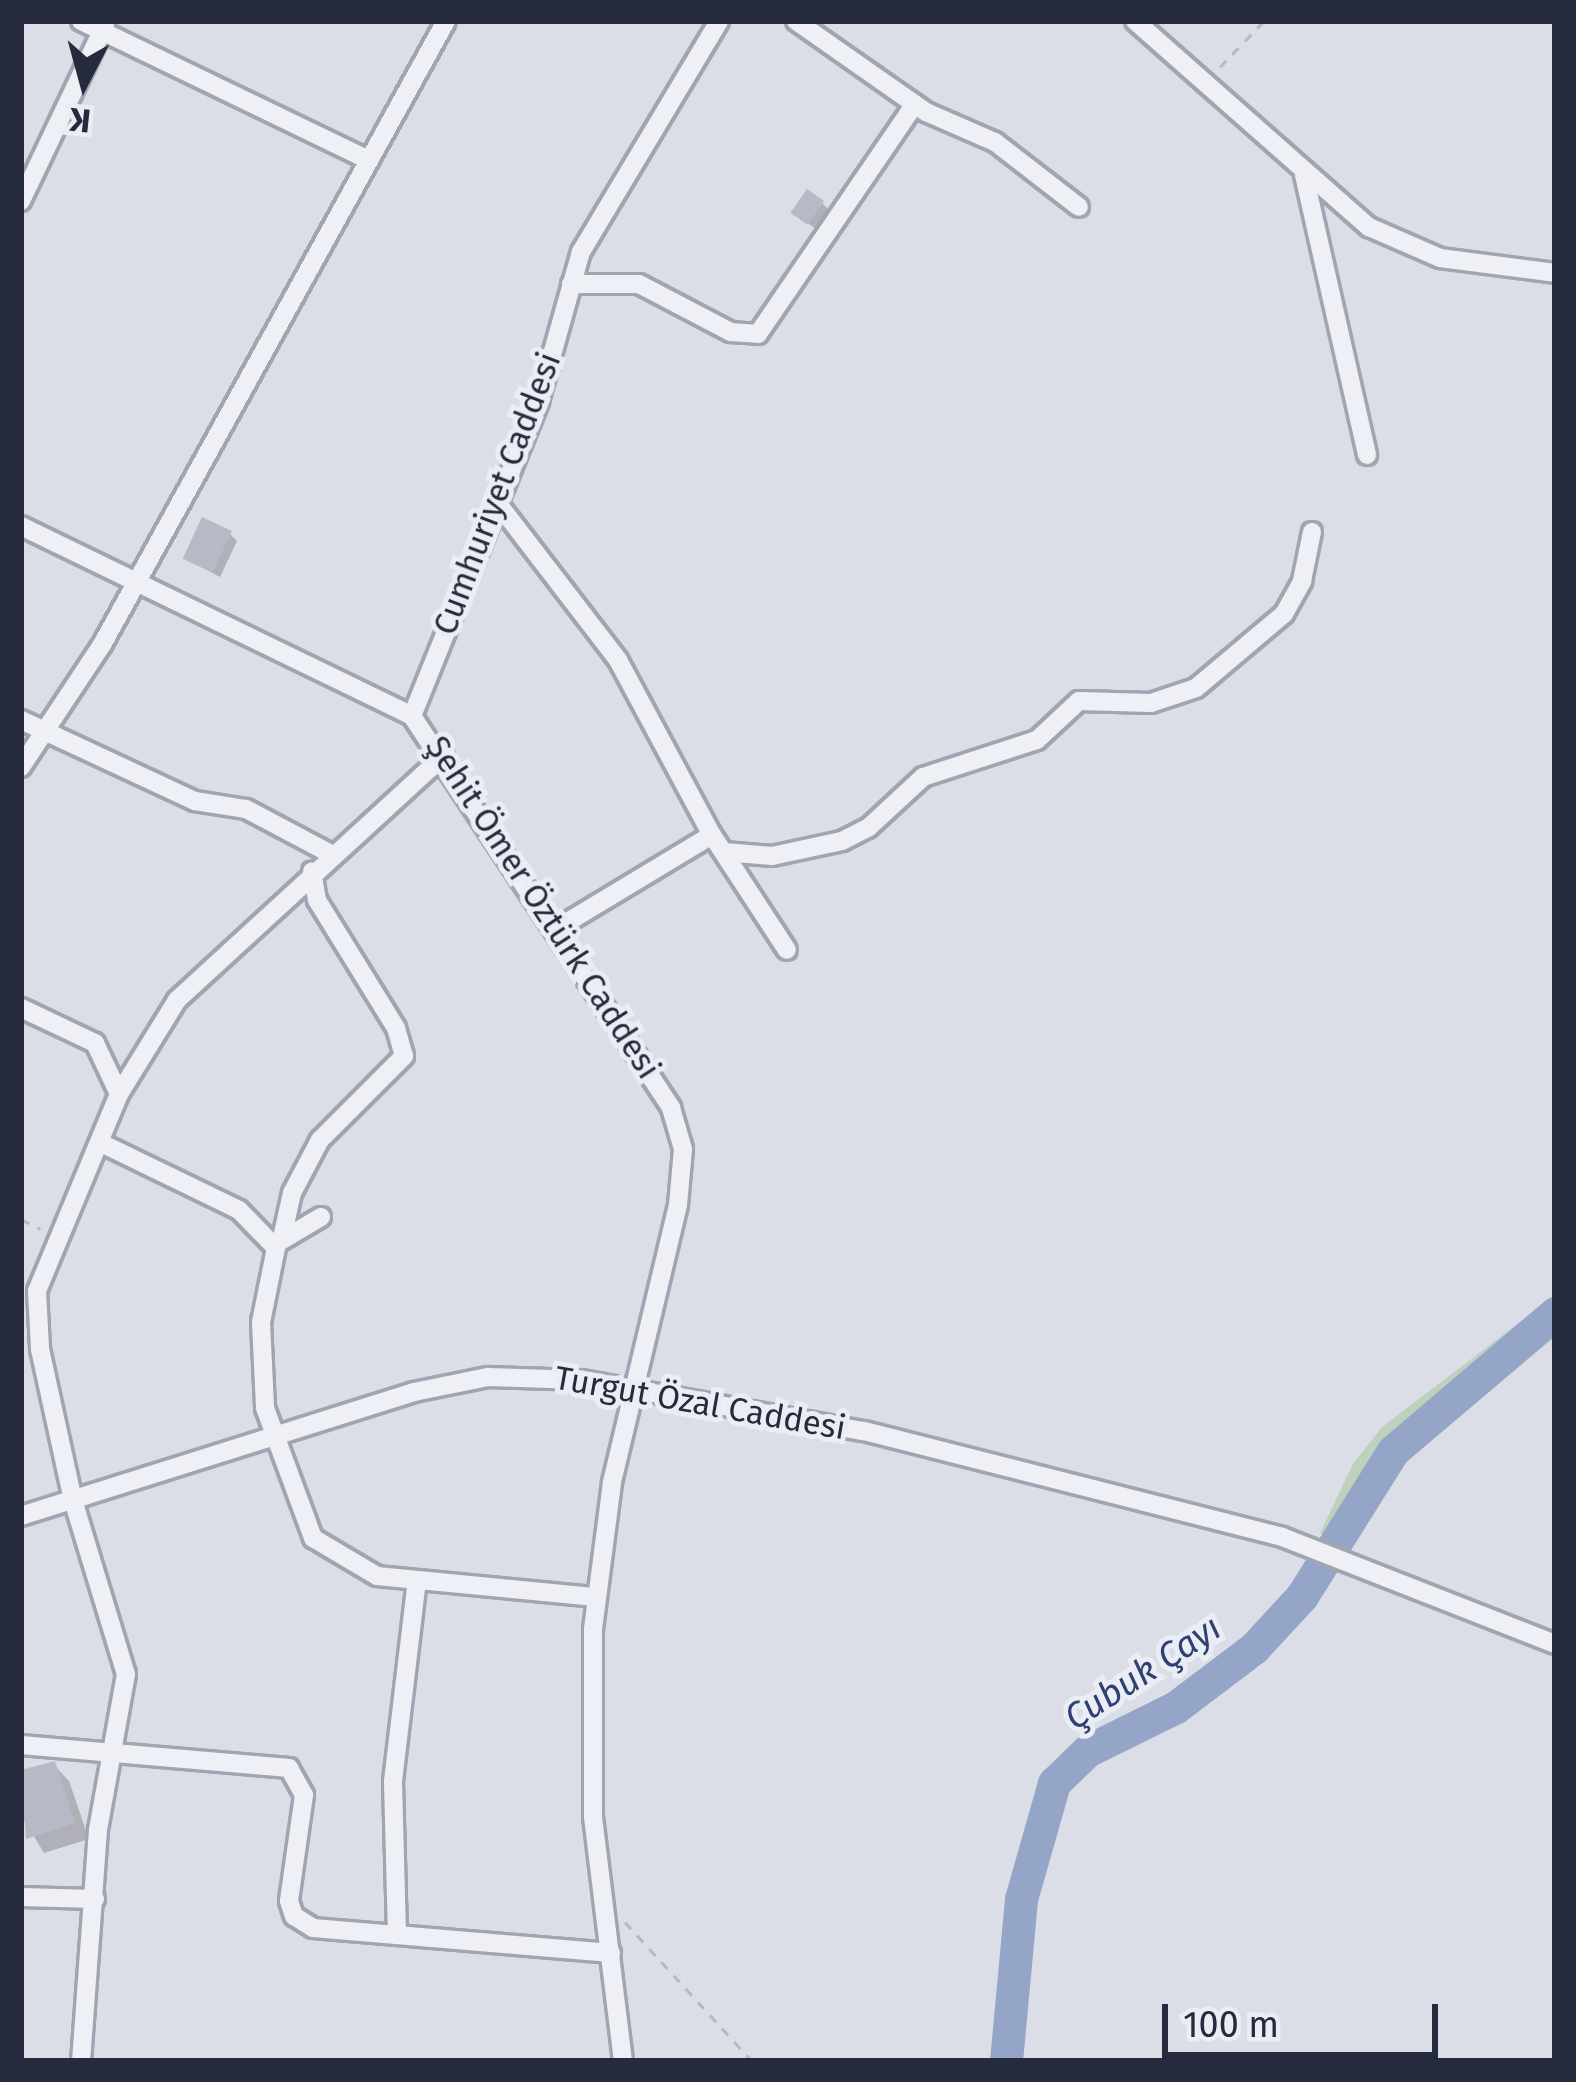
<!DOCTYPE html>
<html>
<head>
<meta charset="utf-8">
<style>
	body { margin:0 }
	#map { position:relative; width:1576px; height:2082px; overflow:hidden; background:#dcdee7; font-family:"Fira Sans",sans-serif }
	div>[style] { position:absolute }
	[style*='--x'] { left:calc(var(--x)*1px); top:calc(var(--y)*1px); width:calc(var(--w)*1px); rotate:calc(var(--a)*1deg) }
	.green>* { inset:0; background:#bed1bd }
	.shadow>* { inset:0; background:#0003 }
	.river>* { height:33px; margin:-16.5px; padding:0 16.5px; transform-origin:16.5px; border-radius:16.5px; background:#95a5c8 }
	.building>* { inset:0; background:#b6b9c6; transform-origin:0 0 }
	.path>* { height:3px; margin-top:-1.5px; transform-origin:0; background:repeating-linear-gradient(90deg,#b6b9c1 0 9px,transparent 0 18px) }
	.roads { filter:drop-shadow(3px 0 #a1a4b1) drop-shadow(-3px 0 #a1a4b1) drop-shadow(0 3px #a1a4b1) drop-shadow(0 -3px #a1a4b1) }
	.minor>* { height:18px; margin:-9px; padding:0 9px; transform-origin:9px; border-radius:9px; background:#eef0f5 }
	span { translate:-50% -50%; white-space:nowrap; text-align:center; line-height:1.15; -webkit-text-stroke:10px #ebedf4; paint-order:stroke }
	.street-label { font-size:33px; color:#252a3d }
	.water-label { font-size:36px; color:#2e4172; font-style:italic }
	.frame { position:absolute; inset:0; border:24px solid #252a3d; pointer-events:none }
	.north { position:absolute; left:24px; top:24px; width:120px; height:120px; -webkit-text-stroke:9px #ebedf4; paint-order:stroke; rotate:186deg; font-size:33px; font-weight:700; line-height:48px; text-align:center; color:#252a3d }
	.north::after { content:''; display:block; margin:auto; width:42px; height:54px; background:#252a3d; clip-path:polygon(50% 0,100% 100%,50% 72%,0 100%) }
	.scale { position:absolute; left:1162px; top:2004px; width:276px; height:54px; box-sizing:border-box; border:6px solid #252a3d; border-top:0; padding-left:15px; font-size:36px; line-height:42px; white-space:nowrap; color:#252a3d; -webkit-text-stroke:9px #ebedf4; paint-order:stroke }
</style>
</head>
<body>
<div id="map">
	<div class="green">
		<i style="clip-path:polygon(1555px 1295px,1555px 1337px,1395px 1470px,1352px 1546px,1320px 1533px,1353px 1464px,1382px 1427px)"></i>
	</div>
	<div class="shadow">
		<i style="clip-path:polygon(822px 203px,829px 210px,816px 229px,802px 219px)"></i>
		<i style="clip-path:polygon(230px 534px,237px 541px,220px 577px,186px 558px)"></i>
		<i style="clip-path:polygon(54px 1765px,69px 1781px,89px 1839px,44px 1853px,21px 1815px,21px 1774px)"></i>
	</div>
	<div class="river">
		<i style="--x:1006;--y:2061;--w:163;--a:-84.7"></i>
		<i style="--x:1021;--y:1899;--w:121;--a:-74.1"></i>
		<i style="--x:1054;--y:1783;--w:46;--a:-44.1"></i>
		<i style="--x:1087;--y:1751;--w:99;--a:-26.3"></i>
		<i style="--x:1176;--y:1707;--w:98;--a:-37.1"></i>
		<i style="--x:1254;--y:1648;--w:71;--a:-47.3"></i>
		<i style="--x:1302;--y:1596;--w:171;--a:-57.9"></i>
		<i style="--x:1393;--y:1451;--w:213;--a:-40.4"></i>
	</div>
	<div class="building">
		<i style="left:807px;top:189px;width:21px;height:29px;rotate:35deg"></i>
		<i style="left:202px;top:517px;width:33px;height:46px;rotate:25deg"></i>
		<i style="clip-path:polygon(55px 1761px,75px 1823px,26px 1839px,21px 1770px)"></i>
	</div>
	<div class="path">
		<i style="--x:1220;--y:67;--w:64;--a:-46.3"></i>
		<i style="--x:21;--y:1219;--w:22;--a:27"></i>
		<i style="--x:625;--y:1922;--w:188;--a:47.6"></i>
	</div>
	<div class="roads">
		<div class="minor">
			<i style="--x:81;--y:21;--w:315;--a:25.8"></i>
			<i style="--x:796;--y:21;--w:159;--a:35"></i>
			<i style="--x:926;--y:112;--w:75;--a:23.5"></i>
			<i style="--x:995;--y:142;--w:106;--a:37.7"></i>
			<i style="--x:1135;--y:21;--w:312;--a:41.4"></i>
			<i style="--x:1369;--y:227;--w:77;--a:23.6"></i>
			<i style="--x:1440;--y:258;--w:116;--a:7.4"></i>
			<i style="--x:1304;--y:175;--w:287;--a:77.3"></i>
			<i style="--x:21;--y:201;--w:195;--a:-64.5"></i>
			<i style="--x:571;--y:284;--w:68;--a:0"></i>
			<i style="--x:639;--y:284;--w:104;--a:27.6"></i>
			<i style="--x:731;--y:332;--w:27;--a:4"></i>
			<i style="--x:758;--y:334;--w:278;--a:-55.7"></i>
			<i style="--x:496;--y:501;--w:200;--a:52.5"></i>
			<i style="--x:618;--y:660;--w:199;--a:61.8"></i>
			<i style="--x:712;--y:835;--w:137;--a:56.9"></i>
			<i style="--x:21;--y:526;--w:435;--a:25.9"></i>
			<i style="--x:412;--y:716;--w:470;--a:56.5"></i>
			<i style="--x:671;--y:1108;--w:43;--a:73.7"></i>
			<i style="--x:683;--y:1149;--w:56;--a:95.1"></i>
			<i style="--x:678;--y:1205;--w:286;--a:103.4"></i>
			<i style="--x:612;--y:1483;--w:148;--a:97.4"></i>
			<i style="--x:593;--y:1630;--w:187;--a:90"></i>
			<i style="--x:593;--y:1817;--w:246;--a:83"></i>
			<i style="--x:412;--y:716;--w:340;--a:-68"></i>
			<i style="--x:539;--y:401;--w:155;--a:-74.3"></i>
			<i style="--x:581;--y:252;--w:269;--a:-59.1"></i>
			<i style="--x:21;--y:720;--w:192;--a:25"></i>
			<i style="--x:195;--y:801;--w:52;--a:8.9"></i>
			<i style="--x:246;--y:809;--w:96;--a:27.9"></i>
			<i style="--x:21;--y:767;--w:149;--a:-56.5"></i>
			<i style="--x:103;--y:643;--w:710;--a:-61.13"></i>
			<i style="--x:724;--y:852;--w:48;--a:4.8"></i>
			<i style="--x:772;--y:856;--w:72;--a:-12.1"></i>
			<i style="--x:842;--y:841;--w:29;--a:-27"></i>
			<i style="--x:868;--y:828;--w:75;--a:-42.8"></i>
			<i style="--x:923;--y:777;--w:120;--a:-18"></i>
			<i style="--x:1037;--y:740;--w:57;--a:-42.9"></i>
			<i style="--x:1079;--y:701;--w:72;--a:1.6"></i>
			<i style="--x:1151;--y:703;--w:47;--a:-18.4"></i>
			<i style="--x:1196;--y:688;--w:115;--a:-40.1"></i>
			<i style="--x:1284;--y:614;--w:38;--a:-61"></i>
			<i style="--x:1302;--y:581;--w:50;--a:-78.5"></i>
			<i style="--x:556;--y:929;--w:182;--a:-31.1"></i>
			<i style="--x:21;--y:1008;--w:82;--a:25.3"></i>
			<i style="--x:95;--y:1043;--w:56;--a:64.8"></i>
			<i style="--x:119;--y:1094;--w:213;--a:112.6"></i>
			<i style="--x:37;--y:1291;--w:58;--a:87"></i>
			<i style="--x:40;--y:1349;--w:155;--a:77.7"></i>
			<i style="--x:73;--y:1500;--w:182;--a:73.1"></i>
			<i style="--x:126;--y:1674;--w:158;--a:100.2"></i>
			<i style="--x:98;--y:1830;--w:232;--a:94.2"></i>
			<i style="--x:119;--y:1094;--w:110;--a:-58.3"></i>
			<i style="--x:177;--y:1000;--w:362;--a:-42.5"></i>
			<i style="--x:103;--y:1144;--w:151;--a:25.9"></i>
			<i style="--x:239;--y:1210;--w:52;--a:45.8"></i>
			<i style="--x:321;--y:1217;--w:51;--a:149.4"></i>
			<i style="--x:277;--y:1243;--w:81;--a:101.4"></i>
			<i style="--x:261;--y:1322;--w:86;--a:87.3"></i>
			<i style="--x:265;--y:1408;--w:139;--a:69.7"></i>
			<i style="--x:313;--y:1538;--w:74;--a:30.7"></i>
			<i style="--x:377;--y:1576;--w:220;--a:5.5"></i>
			<i style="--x:282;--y:1238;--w:46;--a:-77.5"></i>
			<i style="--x:292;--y:1193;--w:60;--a:-62.2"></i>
			<i style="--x:320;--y:1140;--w:119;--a:-45"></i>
			<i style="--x:404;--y:1056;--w:29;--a:-106"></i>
			<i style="--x:396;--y:1028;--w:150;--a:-121.7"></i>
			<i style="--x:317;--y:900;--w:29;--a:-100"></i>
			<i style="--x:21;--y:1516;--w:412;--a:-17.5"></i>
			<i style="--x:414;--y:1392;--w:76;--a:-11.5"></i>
			<i style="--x:488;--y:1377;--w:94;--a:1.8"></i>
			<i style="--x:582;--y:1380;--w:287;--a:10.3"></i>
			<i style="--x:864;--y:1431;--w:431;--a:14.2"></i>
			<i style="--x:1282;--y:1537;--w:293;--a:21.4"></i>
			<i style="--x:21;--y:1745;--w:269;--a:4.9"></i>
			<i style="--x:289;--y:1768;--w:31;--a:61"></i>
			<i style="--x:304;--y:1795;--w:107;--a:98.1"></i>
			<i style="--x:289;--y:1901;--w:16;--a:72"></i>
			<i style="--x:294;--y:1916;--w:22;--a:32"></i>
			<i style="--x:313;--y:1928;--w:299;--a:4.8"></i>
			<i style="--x:21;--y:1897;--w:74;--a:1.5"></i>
			<i style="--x:397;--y:1935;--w:154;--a:-91.5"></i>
			<i style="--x:393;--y:1781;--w:201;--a:-83.2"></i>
		</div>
	</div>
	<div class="street-label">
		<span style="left:498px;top:494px;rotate:-69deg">Cumhuriyet Caddesi</span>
		<span style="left:542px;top:908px;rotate:57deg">Şehit Ömer Öztürk Caddesi</span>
		<span style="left:700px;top:1404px;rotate:10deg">Turgut Özal Caddesi</span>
	</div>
	<div class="water-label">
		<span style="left:1143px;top:1673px;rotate:-33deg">Çubuk Çayı</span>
	</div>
	<div class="frame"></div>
	<div class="north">K</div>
	<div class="scale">100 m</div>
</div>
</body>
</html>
